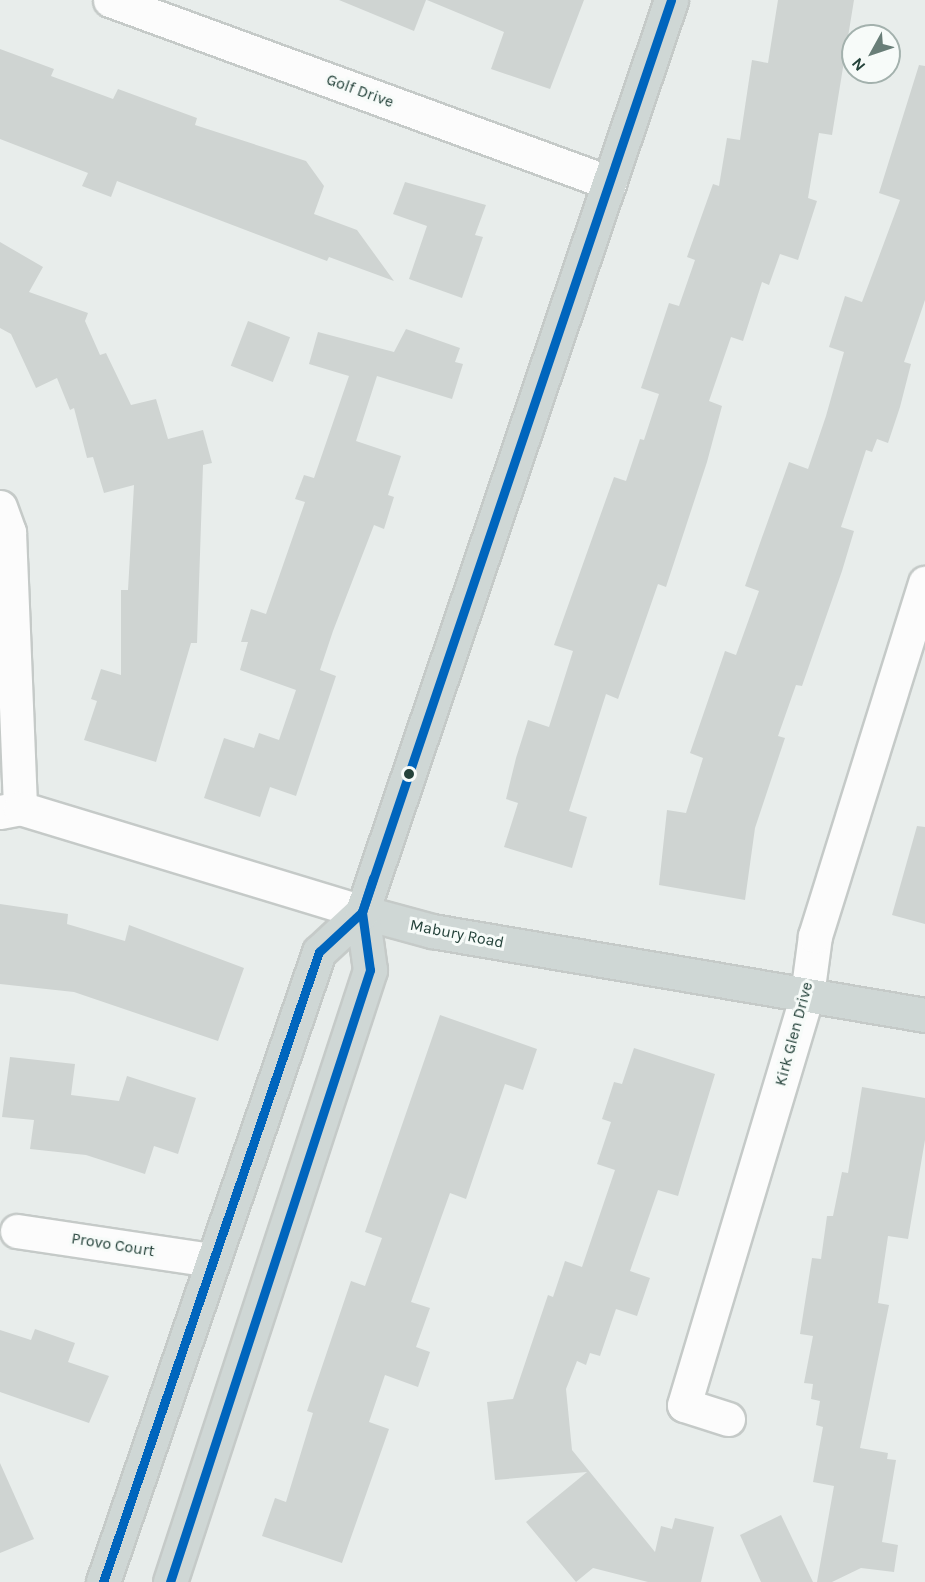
<!DOCTYPE html>
<html>
<head>
<meta charset="utf-8">
<style>
	body { margin:0 }
	#map { position:relative; width:925px; height:1582px; overflow:hidden; background:#e8edeb; font-family:Karla,sans-serif }
	div>[style] { position:absolute }
	[style*='--x'] { left:calc(var(--x)*1px); top:calc(var(--y)*1px); width:calc(var(--w)*1px); rotate:calc(var(--a)*1deg) }
	.building>* { inset:0; background:#cfd4d2; transform-origin:0 0 }
	.roads { filter:drop-shadow(2px 0 #c5cac8) drop-shadow(-2px 0 #c5cac8) drop-shadow(0 2px #c5cac8) drop-shadow(0 -2px #c5cac8) }
	.minor>* { height:33px; margin:-16.5px; padding:0 16.5px; transform-origin:16.5px; border-radius:16.5px; background:#fcfcfc }
	.major>* { height:33px; margin:-16.5px; padding:0 16.5px; transform-origin:16.5px; border-radius:16.5px; background:#cfd7d5 }
	.bus-1>* { height:9px; margin:-4.5px; padding:0 4.5px; transform-origin:4.5px; border-radius:4.5px; background:#0065bd }
	.dots>* { width:16px; height:16px; translate:-50% -50%; box-sizing:border-box; border:3px solid #f7fbf9; border-radius:50% }
	span { translate:-50% -50%; white-space:nowrap; text-align:center; line-height:1.15; -webkit-text-stroke:6px #f7fbf9; paint-order:stroke }
	.street-label { font-size:16px; color:#24423a }
	.north { position:absolute; left:841px; top:24px; width:60px; height:60px; box-sizing:border-box; background:#f7fbf9; border:2px solid #a3b1ad; border-radius:50%; rotate:230deg; font-size:16px; font-weight:700; line-height:24px; text-align:center; color:#24423a }
	.north::after { content:''; display:block; margin:auto; width:21px; height:27px; background:#697e78; clip-path:polygon(50% 0,100% 100%,50% 72%,0 100%) }
</style>
</head>
<body>
<div id="map">
	<div class="building">
		<i style="clip-path:polygon(339px 0,426px 0,414px 31px)"></i>
		<i style="clip-path:polygon(427px 0,584px 0,550px 89px,491px 69px,504px 32px)"></i>
		<i style="clip-path:polygon(778px 0,854px 0,832px 135px,819px 133px,808px 198px,817px 201px,798px 260px,780px 254px,769px 285px,762px 282px,743px 341px,731px 337px,709px 401px,722px 406px,707px 462px,666px 587px,658px 584px,618px 699px,606px 694px,569px 811px,587px 817px,572px 868px,504px 847px,518px 803px,506px 799px,516px 758px,528px 720px,549px 727px,573px 651px,554px 645px,614px 477px,626px 481px,640px 439px,644px 440px,659px 394px,641px 388px,669px 303px,679px 306px,695px 260px,687px 257px,713px 184px,719px 186px,727px 138px,740px 140px,752px 60px,768px 63px)"></i>
		<i style="clip-path:polygon(0 49px,54px 69px,51px 76px,113px 99px,118px 89px,197px 118px,195px 125px,306px 161px,324px 186px,314px 214px,357px 230px,394px 281px,329px 257px,327px 261px,117px 181px,111px 197px,82px 186px,88px 173px,0 139px)"></i>
		<i style="clip-path:polygon(919px 65px,925px 66px,925px 300px,904px 362px,911px 364px,900px 407px,888px 443px,877px 439px,872px 452px,866px 450px,841px 527px,854px 531px,842px 571px,802px 686px,796px 685px,778px 736px,785px 738px,755px 828px,745px 900px,659px 885px,667px 810px,686px 813px,703px 758px,690px 753px,725px 651px,736px 655px,759px 591px,745px 586px,760px 543px,789px 462px,808px 469px,826px 416px,844px 352px,829px 347px,845px 296px,862px 302px,900px 200px,879px 193px)"></i>
		<i style="clip-path:polygon(405px 182px,486px 205px,475px 235px,483px 237px,462px 298px,409px 279px,427px 226px,393px 214px)"></i>
		<i style="clip-path:polygon(0 242px,43px 267px,29px 292px,88px 313px,85px 321px,100px 355px,106px 353px,131px 405px,156px 399px,168px 439px,203px 430px,212px 463px,203px 465px,197px 643px,191px 643px,156px 762px,84px 740px,97px 701px,91px 699px,101px 669px,121px 675px,121px 590px,128px 590px,134px 485px,104px 493px,93px 457px,87px 458px,74px 408px,70px 410px,57px 378px,36px 388px,11px 334px,0 328px)"></i>
		<i style="left:248px;top:321px;width:45px;height:48px;rotate:21deg"></i>
		<i style="clip-path:polygon(406px 329px,460px 348px,455px 362px,463px 364px,452px 399px,377px 376px,356px 441px,401px 456px,388px 495px,394px 497px,384px 529px,374px 525px,333px 631px,320px 670px,336px 676px,296px 796px,270px 787px,260px 817px,204px 798px,224px 738px,254px 748px,259px 733px,279px 740px,296px 690px,240px 670px,248px 642px,241px 642px,251px 609px,266px 614px,305px 502px,295px 499px,304px 475px,314px 478px,349px 376px,309px 364px,318px 332px,394px 352px)"></i>
		<i style="clip-path:polygon(917px 826px,925px 827px,925px 924px,892px 915px)"></i>
		<i style="clip-path:polygon(0 904px,68px 914px,67px 924px,125px 941px,129px 925px,244px 968px,218px 1041px,74px 992px,0 984px)"></i>
		<i style="clip-path:polygon(440px 1015px,537px 1049px,523px 1090px,505px 1084px,466px 1199px,450px 1193px,411px 1302px,430px 1308px,416px 1347px,430px 1352px,418px 1387px,385px 1375px,369px 1422px,389px 1429px,342px 1563px,262px 1536px,275px 1498px,286px 1502px,313px 1413px,307px 1411px,351px 1281px,365px 1286px,382px 1238px,365px 1232px)"></i>
		<i style="clip-path:polygon(634px 1048px,715px 1074px,678px 1196px,658px 1190px,630px 1271px,650px 1278px,637px 1316px,616px 1309px,600px 1356px,590px 1353px,586px 1365px,577px 1361px,566px 1389px,572px 1450px,655px 1552px,661px 1526px,672px 1529px,675px 1518px,714px 1527px,701px 1582px,648px 1582px,593px 1568px,576px 1582px,526px 1522px,587px 1472px,495px 1480px,487px 1402px,513px 1399px,548px 1295px,553px 1297px,565px 1261px,582px 1267px,615px 1170px,597px 1164px,611px 1122px,602px 1119px,614px 1082px,622px 1084px)"></i>
		<i style="clip-path:polygon(10px 1057px,75px 1064px,71px 1095px,119px 1101px,127px 1076px,196px 1098px,178px 1154px,154px 1146px,145px 1174px,86px 1155px,30px 1149px,34px 1120px,2px 1117px)"></i>
		<i style="clip-path:polygon(862px 1087px,925px 1098px,925px 1140px,908px 1239px,888px 1236px,878px 1303px,889px 1305px,860px 1448px,888px 1453px,887px 1459px,896px 1460px,882px 1542px,898px 1545px,894px 1572px,861px 1568px,832px 1582px,817px 1582px,834px 1486px,813px 1482px,823px 1427px,816px 1425px,820px 1401px,811px 1399px,813px 1384px,804px 1383px,813px 1336px,800px 1334px,812px 1258px,821px 1259px,827px 1216px,833px 1216px,842px 1172px,848px 1173px)"></i>
		<i style="clip-path:polygon(35px 1329px,75px 1343px,68px 1362px,109px 1376px,89px 1423px,0 1392px,0 1330px,31px 1340px)"></i>
		<i style="clip-path:polygon(0 1463px,34px 1539px,0 1553px)"></i>
		<i style="clip-path:polygon(781px 1515px,813px 1582px,761px 1582px,740px 1535px)"></i>
	</div>
	<div class="roads">
		<div class="minor">
			<i style="--x:110;--y:0;--w:532;--a:20.1"></i>
			<i style="--x:0;--y:507;--w:27;--a:70"></i>
			<i style="--x:9;--y:532;--w:276;--a:87.7"></i>
			<i style="--x:0;--y:812;--w:20;--a:-11"></i>
			<i style="--x:20;--y:808;--w:357;--a:16.9"></i>
			<i style="--x:17;--y:1231;--w:195;--a:8.5"></i>
			<i style="--x:728;--y:1419;--w:46;--a:-162.3"></i>
			<i style="--x:684;--y:1405;--w:428;--a:-73.3"></i>
			<i style="--x:807;--y:995;--w:60;--a:-82.3"></i>
			<i style="--x:815;--y:936;--w:370;--a:-72.7"></i>
		</div>
		<div class="major">
			<i style="--x:362;--y:912;--w:73;--a:15.2"></i>
			<i style="--x:432;--y:931;--w:500;--a:9.67"></i>
			<i style="--x:103;--y:1582;--w:666;--a:-71.08"></i>
			<i style="--x:319;--y:952;--w:59;--a:-42.9"></i>
			<i style="--x:170;--y:1582;--w:644;--a:-71.9"></i>
			<i style="--x:370;--y:970;--w:59;--a:-97.9"></i>
			<i style="--x:362;--y:912;--w:963;--a:-71.28"></i>
		</div>
	</div>
	<div class="bus-1">
		<i style="--x:103;--y:1582;--w:666;--a:-71.08"></i>
		<i style="--x:319;--y:952;--w:59;--a:-42.9"></i>
		<i style="--x:362;--y:912;--w:963;--a:-71.28"></i>
		<i style="--x:170;--y:1582;--w:644;--a:-71.9"></i>
		<i style="--x:370;--y:970;--w:59;--a:-97.9"></i>
		<i style="--x:362;--y:912;--w:36;--a:-72"></i>
	</div>
	<div class="dots">
		<i style="left:409px;top:774px;background:#24423a"></i>
	</div>
	<div class="street-label">
		<span style="left:360px;top:91px;rotate:20deg">Golf Drive</span>
		<span style="left:457px;top:934px;rotate:11deg">Mabury Road</span>
		<span style="left:794px;top:1034px;rotate:-75deg">Kirk Glen Drive</span>
		<span style="left:113px;top:1245px;rotate:9deg">Provo Court</span>
	</div>
	<div class="north">N</div>
</div>
</body>
</html>
